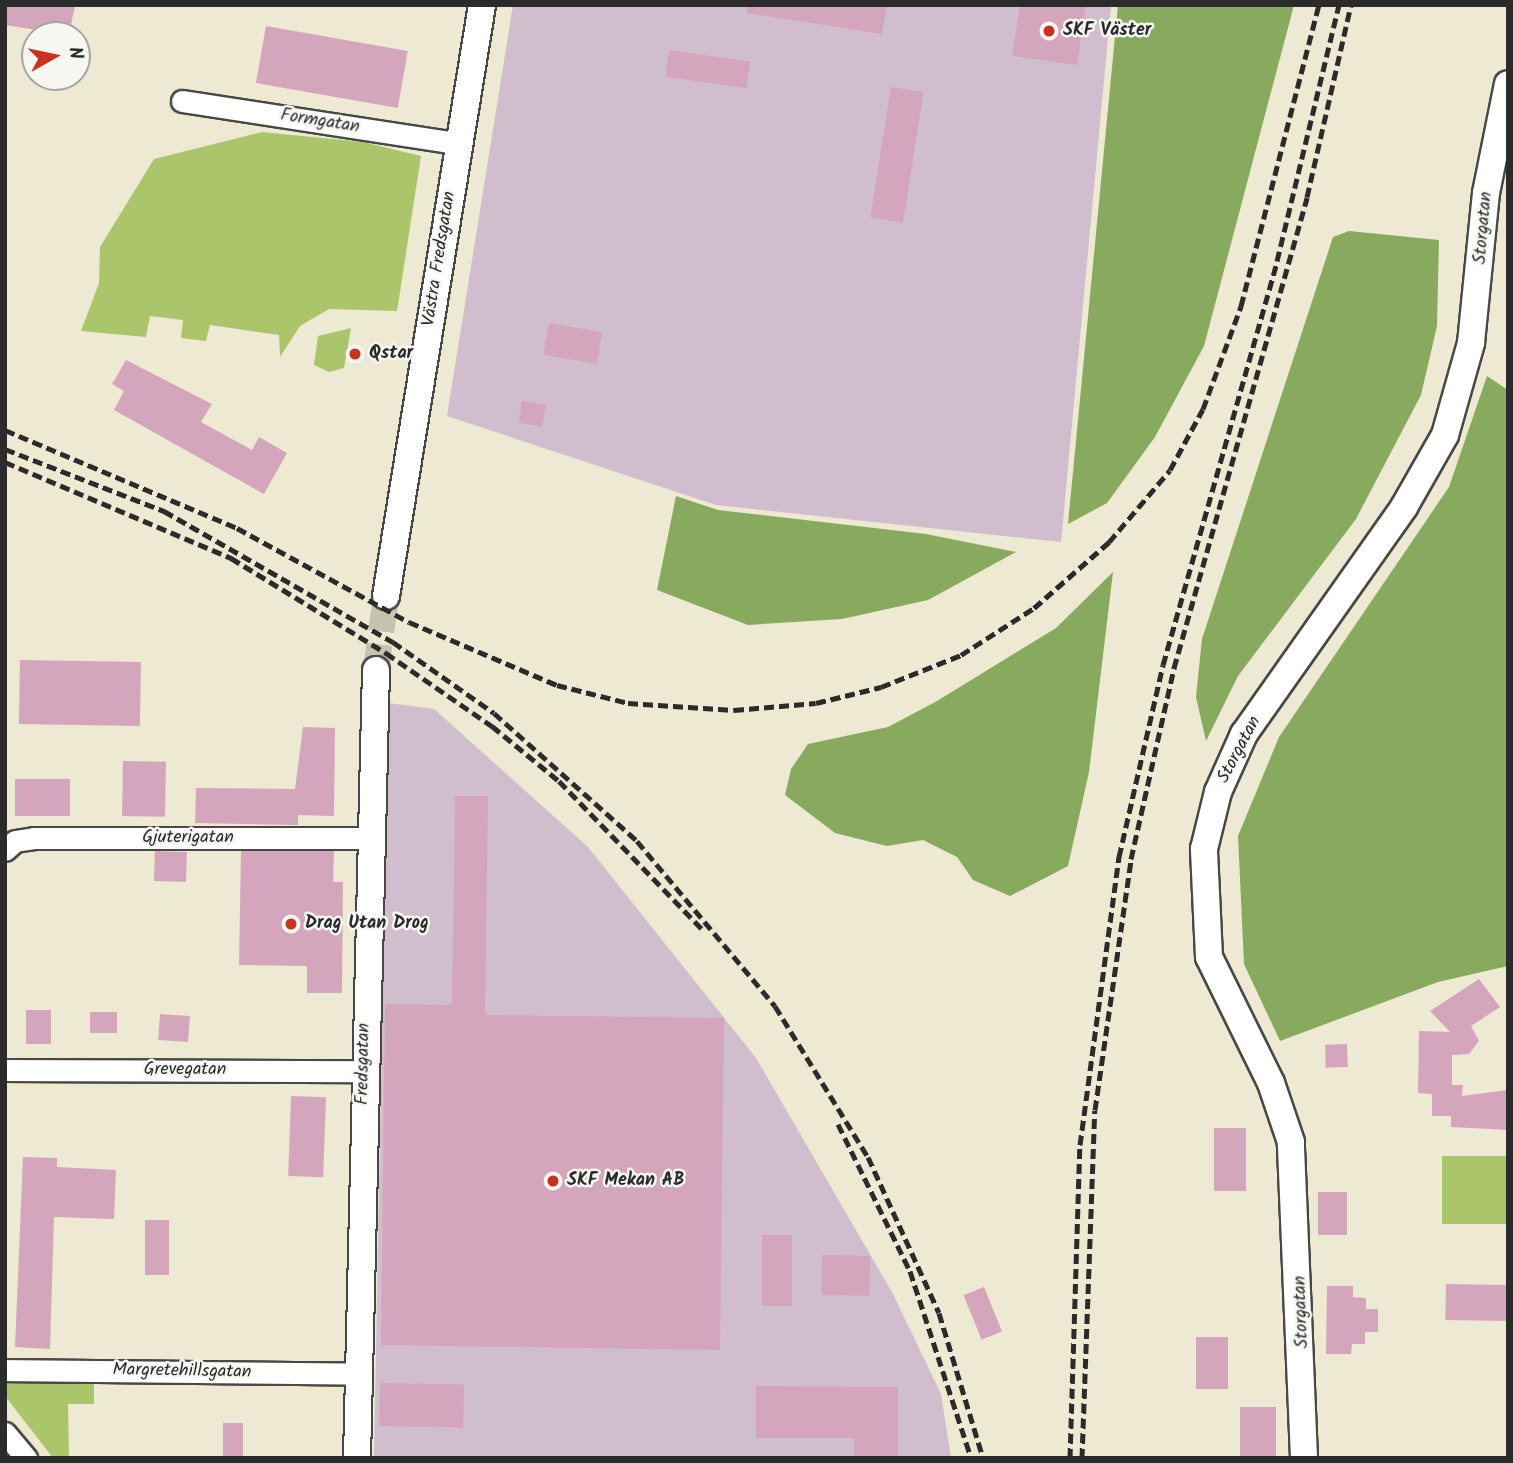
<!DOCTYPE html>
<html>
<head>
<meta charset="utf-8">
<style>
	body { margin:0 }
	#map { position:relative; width:1513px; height:1463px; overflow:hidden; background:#eee9d2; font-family:Kalam,sans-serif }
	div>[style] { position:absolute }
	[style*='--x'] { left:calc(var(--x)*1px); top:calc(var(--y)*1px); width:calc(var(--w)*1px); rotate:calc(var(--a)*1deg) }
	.industrial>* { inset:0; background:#d0bdce }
	.green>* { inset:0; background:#abc56b; transform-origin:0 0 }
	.forest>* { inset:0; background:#88aa5f }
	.building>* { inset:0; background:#d4a6bb; transform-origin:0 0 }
	.tertiary-tunnel>* { height:26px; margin-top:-13px; transform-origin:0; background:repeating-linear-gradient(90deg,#c7c3b1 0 26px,transparent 0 39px) }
	.roads { filter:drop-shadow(2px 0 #484844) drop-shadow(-2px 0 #484844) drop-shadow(0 2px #484844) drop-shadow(0 -2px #484844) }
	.minor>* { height:21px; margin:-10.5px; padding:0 10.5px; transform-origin:10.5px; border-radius:10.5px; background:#fff }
	.tertiary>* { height:26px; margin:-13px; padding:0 13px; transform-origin:13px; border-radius:13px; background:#fff }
	.rail>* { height:5px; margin-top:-2.5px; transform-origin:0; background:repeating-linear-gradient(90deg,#2b2b2b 0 10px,transparent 0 15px) }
	.dots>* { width:19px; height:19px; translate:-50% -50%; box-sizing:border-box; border:4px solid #f6f6f2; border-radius:50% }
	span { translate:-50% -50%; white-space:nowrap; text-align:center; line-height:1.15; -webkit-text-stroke:5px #f6f6f2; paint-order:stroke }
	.poi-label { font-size:18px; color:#2b2b2b; font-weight:700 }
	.left { translate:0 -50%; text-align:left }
	.street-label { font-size:18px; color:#2b2b2b }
	.frame { position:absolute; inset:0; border:7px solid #2b2b2b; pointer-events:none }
	.north { position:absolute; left:21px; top:21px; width:70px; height:70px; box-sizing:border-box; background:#f6f6f2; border:2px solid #a5a5a2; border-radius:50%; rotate:81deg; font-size:19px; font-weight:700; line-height:28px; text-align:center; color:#2b2b2b }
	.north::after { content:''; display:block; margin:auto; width:24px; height:32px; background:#c8321e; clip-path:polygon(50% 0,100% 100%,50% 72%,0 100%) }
</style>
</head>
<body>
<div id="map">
	<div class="industrial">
		<i style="clip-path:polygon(513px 5px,1111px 5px,1061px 542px,716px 505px,447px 416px)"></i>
		<i style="clip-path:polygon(388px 703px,434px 709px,588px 847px,756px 1058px,893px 1294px,941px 1394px,951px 1458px,374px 1458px)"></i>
	</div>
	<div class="green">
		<i style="clip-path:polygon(262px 132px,363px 142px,421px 156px,397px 311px,329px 309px,300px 326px,280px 357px,279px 335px,210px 325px,206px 341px,181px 338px,183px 320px,150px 316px,146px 337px,81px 331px,99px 283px,100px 247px,154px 159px)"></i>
		<i style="clip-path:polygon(351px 328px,344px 368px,329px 372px,314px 365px,318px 336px)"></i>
		<i style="left:1508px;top:1156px;width:68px;height:66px;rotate:90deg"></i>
		<i style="clip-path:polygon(5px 1378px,94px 1384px,94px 1404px,68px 1404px,69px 1458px,53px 1458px,5px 1396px)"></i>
	</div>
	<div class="forest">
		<i style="clip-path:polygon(1118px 5px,1294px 5px,1204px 346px,1155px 437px,1107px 503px,1068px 524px)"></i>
		<i style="clip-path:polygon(1349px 231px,1439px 240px,1437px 326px,1421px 395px,1356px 519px,1238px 676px,1206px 741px,1196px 697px,1202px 639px,1333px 237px)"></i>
		<i style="clip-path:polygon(1487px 376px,1508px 390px,1508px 966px,1438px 982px,1280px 1041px,1244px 964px,1238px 836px,1279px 737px,1449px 487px)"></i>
		<i style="clip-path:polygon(676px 496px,718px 510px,926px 534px,1016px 552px,928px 600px,842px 619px,748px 625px,657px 590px)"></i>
		<i style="clip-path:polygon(1113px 572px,1089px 772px,1068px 866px,1010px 896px,973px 880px,957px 857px,923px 840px,887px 846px,835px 833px,785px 795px,791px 769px,808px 744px,888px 727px,937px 701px,1056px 628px)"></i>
	</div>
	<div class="building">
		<i style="clip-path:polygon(5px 5px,75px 5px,69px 35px,5px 25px)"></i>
		<i style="clip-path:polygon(747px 5px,887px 5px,882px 34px,747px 13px)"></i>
		<i style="clip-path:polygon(1020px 5px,1086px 5px,1077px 65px,1012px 56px)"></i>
		<i style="left:266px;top:26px;width:144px;height:58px;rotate:10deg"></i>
		<i style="left:669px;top:50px;width:82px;height:27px;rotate:8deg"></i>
		<i style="left:891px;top:87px;width:33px;height:132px;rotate:9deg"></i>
		<i style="left:549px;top:323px;width:54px;height:32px;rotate:10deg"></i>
		<i style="clip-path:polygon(126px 360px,212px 404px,201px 422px,252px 450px,259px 437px,287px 453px,264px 494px,114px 410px,124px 391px,112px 384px)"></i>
		<i style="left:522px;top:401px;width:24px;height:22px;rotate:9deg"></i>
		<i style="left:20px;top:660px;width:121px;height:64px;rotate:1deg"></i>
		<i style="clip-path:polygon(303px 727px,335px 728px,334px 816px,298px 815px,298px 825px,195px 823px,196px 788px,295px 789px)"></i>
		<i style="left:123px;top:761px;width:43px;height:55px;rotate:1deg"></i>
		<i style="left:15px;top:779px;width:55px;height:37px"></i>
		<i style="clip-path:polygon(455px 796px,488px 796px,485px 1015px,724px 1018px,720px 1350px,381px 1345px,385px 1004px,452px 1005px)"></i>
		<i style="left:155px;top:851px;width:32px;height:30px;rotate:2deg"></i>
		<i style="clip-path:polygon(241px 851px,334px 851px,333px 882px,343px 882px,342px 993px,307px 993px,307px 966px,239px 965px)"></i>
		<i style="clip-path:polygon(1479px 979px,1500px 1007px,1471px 1026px,1479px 1041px,1469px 1054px,1452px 1055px,1452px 1085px,1463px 1085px,1462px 1096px,1508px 1090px,1508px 1130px,1451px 1127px,1451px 1116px,1432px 1116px,1432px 1094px,1418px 1093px,1419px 1031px,1450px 1032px,1430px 1011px)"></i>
		<i style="left:26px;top:1010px;width:25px;height:34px"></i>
		<i style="left:90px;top:1012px;width:27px;height:21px"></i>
		<i style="left:160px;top:1014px;width:30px;height:26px;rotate:4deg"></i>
		<i style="left:1347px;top:1044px;width:23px;height:22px;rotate:88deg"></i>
		<i style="left:291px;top:1096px;width:35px;height:80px;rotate:2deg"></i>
		<i style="left:1214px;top:1128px;width:32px;height:63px"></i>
		<i style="clip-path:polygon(23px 1157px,57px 1158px,57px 1167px,116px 1170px,114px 1219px,54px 1217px,50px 1349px,15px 1347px)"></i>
		<i style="left:1318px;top:1192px;width:29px;height:43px"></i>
		<i style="left:145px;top:1220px;width:24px;height:55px"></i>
		<i style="left:762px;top:1235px;width:30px;height:71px"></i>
		<i style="left:822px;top:1255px;width:48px;height:40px;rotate:1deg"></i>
		<i style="left:1446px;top:1284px;width:62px;height:36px;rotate:1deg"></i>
		<i style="clip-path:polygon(1327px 1286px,1353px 1286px,1353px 1297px,1366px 1298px,1366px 1309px,1378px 1309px,1378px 1332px,1365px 1332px,1365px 1344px,1352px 1344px,1351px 1354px,1326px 1354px)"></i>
		<i style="left:984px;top:1287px;width:48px;height:22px;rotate:68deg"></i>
		<i style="left:1196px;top:1337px;width:32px;height:52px"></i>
		<i style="left:380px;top:1383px;width:84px;height:43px;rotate:1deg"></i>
		<i style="clip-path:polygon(756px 1386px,898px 1387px,898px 1458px,854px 1458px,854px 1438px,756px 1438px)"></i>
		<i style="left:1240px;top:1407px;width:36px;height:51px"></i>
		<i style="left:223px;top:1423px;width:20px;height:35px"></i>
	</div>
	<div class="tertiary-tunnel">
		<i style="--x:376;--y:670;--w:75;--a:-82.3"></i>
	</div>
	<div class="roads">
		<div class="minor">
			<i style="--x:182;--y:101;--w:279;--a:8.7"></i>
			<i style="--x:5;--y:850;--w:13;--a:-42"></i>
			<i style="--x:15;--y:841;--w:19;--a:-9"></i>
			<i style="--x:34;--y:838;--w:334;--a:0"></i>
			<i style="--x:5;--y:1070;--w:359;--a:0.2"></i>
			<i style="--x:5;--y:1370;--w:354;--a:0.6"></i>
			<i style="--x:5;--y:1433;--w:33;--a:50"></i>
		</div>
		<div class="tertiary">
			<i style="--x:386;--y:596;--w:599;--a:-80.77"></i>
			<i style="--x:357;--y:1458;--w:788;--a:-88.62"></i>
			<i style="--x:1304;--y:1458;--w:316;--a:-92.4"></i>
			<i style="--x:1291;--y:1142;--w:62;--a:-108.7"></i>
			<i style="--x:1271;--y:1083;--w:140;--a:-116.2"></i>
			<i style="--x:1209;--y:957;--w:108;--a:-92.7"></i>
			<i style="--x:1204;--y:849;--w:59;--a:-76.2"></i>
			<i style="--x:1218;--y:792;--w:64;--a:-65.9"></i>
			<i style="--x:1244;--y:734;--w:278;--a:-54.8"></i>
			<i style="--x:1404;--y:507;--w:83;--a:-60.3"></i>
			<i style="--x:1445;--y:435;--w:96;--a:-74.2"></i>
			<i style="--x:1471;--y:343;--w:151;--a:-84.3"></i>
			<i style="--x:1486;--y:193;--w:111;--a:-78.6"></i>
		</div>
	</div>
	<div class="rail">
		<i style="--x:5;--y:430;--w:252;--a:22.9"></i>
		<i style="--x:237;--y:528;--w:196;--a:28.7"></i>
		<i style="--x:409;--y:622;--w:161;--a:23.1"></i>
		<i style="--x:557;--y:685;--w:73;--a:14.2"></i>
		<i style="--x:628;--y:703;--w:106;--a:3.8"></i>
		<i style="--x:734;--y:710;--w:82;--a:-4.9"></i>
		<i style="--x:816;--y:703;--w:67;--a:-13.8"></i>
		<i style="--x:881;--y:687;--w:86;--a:-21.8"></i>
		<i style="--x:961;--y:655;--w:87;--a:-32.8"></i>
		<i style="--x:1034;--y:608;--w:100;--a:-41.3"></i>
		<i style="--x:1109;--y:542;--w:94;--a:-49.7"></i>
		<i style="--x:1170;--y:470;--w:69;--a:-61.6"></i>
		<i style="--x:1203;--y:409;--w:110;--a:-69.7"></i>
		<i style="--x:1241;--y:306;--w:311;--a:-75.5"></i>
		<i style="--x:5;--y:449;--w:171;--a:21.3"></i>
		<i style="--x:164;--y:511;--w:264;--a:29.8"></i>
		<i style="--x:393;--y:642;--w:123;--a:35.1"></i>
		<i style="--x:494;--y:713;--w:192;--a:41.8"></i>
		<i style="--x:637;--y:841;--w:215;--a:50.1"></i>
		<i style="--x:775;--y:1006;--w:177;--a:58.4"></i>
		<i style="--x:868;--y:1157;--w:171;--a:65.5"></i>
		<i style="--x:939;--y:1313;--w:152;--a:73.1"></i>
		<i style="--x:5;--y:462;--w:246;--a:23"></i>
		<i style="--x:231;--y:558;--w:182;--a:31.5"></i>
		<i style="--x:386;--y:653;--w:129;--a:34.6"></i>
		<i style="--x:492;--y:726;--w:87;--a:39.4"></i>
		<i style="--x:559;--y:781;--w:210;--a:46"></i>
		<i style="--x:838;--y:1124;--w:164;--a:63.9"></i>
		<i style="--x:910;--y:1271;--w:197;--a:71.9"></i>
		<i style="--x:1070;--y:1458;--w:313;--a:-88.2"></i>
		<i style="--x:1080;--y:1145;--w:291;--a:-82.3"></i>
		<i style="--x:1119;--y:857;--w:197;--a:-77.1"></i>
		<i style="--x:1163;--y:665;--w:420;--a:-74.2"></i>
		<i style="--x:1277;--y:261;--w:263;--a:-76.4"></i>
		<i style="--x:1082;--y:1458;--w:348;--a:-87.9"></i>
		<i style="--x:1095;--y:1110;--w:254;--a:-81.8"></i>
		<i style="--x:1131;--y:859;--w:196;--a:-77.3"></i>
		<i style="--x:1174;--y:668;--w:489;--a:-74.2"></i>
		<i style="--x:1307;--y:197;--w:197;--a:-77.1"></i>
	</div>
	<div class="dots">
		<i style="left:1049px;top:31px;background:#c8321e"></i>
		<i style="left:355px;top:354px;background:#c8321e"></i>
		<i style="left:291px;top:924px;background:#c8321e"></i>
		<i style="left:553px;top:1181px;background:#c8321e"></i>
	</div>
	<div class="poi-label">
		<span class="left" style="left:1063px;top:31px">SKF Väster</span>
		<span class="left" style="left:369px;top:354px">Qstar</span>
		<span class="left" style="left:305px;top:924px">Drag Utan Drog</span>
		<span class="left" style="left:567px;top:1181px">SKF Mekan AB</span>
	</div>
	<div class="street-label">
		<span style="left:320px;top:122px;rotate:9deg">Formgatan</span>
		<span style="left:1484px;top:228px;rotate:-85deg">Storgatan</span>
		<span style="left:440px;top:259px;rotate:-81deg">Västra Fredsgatan</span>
		<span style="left:1240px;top:750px;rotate:-62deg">Storgatan</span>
		<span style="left:188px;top:838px">Gjuterigatan</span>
		<span style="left:364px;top:1064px;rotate:-89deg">Fredsgatan</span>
		<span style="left:185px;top:1070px">Grevegatan</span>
		<span style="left:1302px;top:1312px;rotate:-92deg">Storgatan</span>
		<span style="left:182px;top:1372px;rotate:1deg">Margretehillsgatan</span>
	</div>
	<div class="frame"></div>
	<div class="north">N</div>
</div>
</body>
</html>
